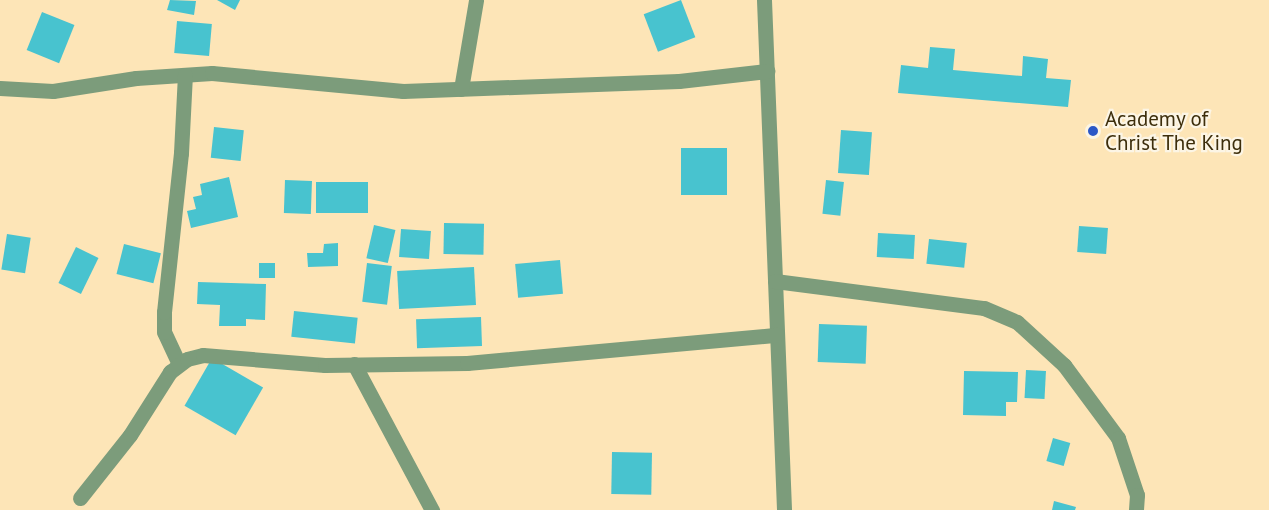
<!DOCTYPE html>
<html>
<head>
<meta charset="utf-8">
<style>
	body { margin:0 }
	#map { position:relative; width:1269px; height:510px; overflow:hidden; background:#fde5b7; font-family:"PT Sans",sans-serif }
	div>[style] { position:absolute }
	[style*='--x'] { left:calc(var(--x)*1px); top:calc(var(--y)*1px); width:calc(var(--w)*1px); rotate:calc(var(--a)*1deg) }
	.building>* { inset:0; background:#48c3cf; transform-origin:0 0 }
	.minor>* { height:15px; margin:-7.5px; padding:0 7.5px; transform-origin:7.5px; border-radius:7.5px; background:#7c9c7b }
	.dots>* { width:16px; height:16px; translate:-50% -50%; box-sizing:border-box; border:3px solid #fcf5e5; border-radius:50% }
	span { translate:-50% -50%; white-space:nowrap; text-align:center; line-height:1.15; -webkit-text-stroke:4.5px #fcf5e5; paint-order:stroke }
	.poi-label { font-size:21px; color:#3d2e0b }
	.left { translate:0 -50%; text-align:left }
</style>
</head>
<body>
<div id="map">
	<div class="building">
		<i style="clip-path:polygon(170px 0,196px 1px,194px 15px,167px 10px)"></i>
		<i style="clip-path:polygon(217px 0,240px 0,235px 10px)"></i>
		<i style="left:681px;top:0;width:40px;height:40px;rotate:69deg"></i>
		<i style="left:42px;top:12px;width:35px;height:41px;rotate:22deg"></i>
		<i style="left:177px;top:21px;width:35px;height:32px;rotate:5deg"></i>
		<i style="clip-path:polygon(930px 47px,955px 49px,953px 70px,1022px 76px,1023px 56px,1048px 59px,1046px 78px,1071px 80px,1068px 107px,898px 93px,901px 65px,928px 68px)"></i>
		<i style="left:214px;top:127px;width:30px;height:31px;rotate:6deg"></i>
		<i style="left:841px;top:130px;width:31px;height:43px;rotate:4deg"></i>
		<i style="left:727px;top:148px;width:47px;height:46px;rotate:90deg"></i>
		<i style="clip-path:polygon(229px 177px,238px 217px,191px 228px,187px 211px,196px 209px,193px 197px,202px 195px,200px 184px)"></i>
		<i style="left:285px;top:180px;width:27px;height:33px;rotate:2deg"></i>
		<i style="left:826px;top:180px;width:18px;height:34px;rotate:6deg"></i>
		<i style="left:368px;top:182px;width:31px;height:52px;rotate:90deg"></i>
		<i style="left:444px;top:223px;width:40px;height:31px;rotate:1deg"></i>
		<i style="left:374px;top:225px;width:22px;height:34px;rotate:13deg"></i>
		<i style="left:1079px;top:226px;width:29px;height:26px;rotate:4deg"></i>
		<i style="left:401px;top:229px;width:30px;height:28px;rotate:4deg"></i>
		<i style="left:878px;top:233px;width:37px;height:24px;rotate:3deg"></i>
		<i style="left:7px;top:234px;width:24px;height:36px;rotate:9deg"></i>
		<i style="left:929px;top:239px;width:38px;height:25px;rotate:6deg"></i>
		<i style="clip-path:polygon(338px 243px,338px 266px,308px 267px,307px 253px,323px 253px,324px 244px)"></i>
		<i style="left:124px;top:244px;width:38px;height:31px;rotate:14deg"></i>
		<i style="left:76px;top:247px;width:25px;height:40px;rotate:26deg"></i>
		<i style="left:560px;top:260px;width:34px;height:45px;rotate:85deg"></i>
		<i style="left:259px;top:263px;width:16px;height:15px"></i>
		<i style="left:367px;top:263px;width:25px;height:39px;rotate:7deg"></i>
		<i style="left:474px;top:267px;width:38px;height:77px;rotate:87deg"></i>
		<i style="clip-path:polygon(198px 282px,266px 284px,265px 320px,246px 319px,246px 326px,219px 326px,220px 305px,197px 304px)"></i>
		<i style="left:294px;top:311px;width:64px;height:26px;rotate:6deg"></i>
		<i style="left:481px;top:317px;width:29px;height:65px;rotate:88deg"></i>
		<i style="left:819px;top:324px;width:48px;height:38px;rotate:2deg"></i>
		<i style="left:212px;top:358px;width:59px;height:55px;rotate:30deg"></i>
		<i style="left:1026px;top:370px;width:20px;height:28px;rotate:3deg"></i>
		<i style="clip-path:polygon(964px 371px,1018px 372px,1017px 402px,1006px 402px,1006px 416px,963px 415px)"></i>
		<i style="left:1053px;top:438px;width:18px;height:24px;rotate:16deg"></i>
		<i style="left:612px;top:452px;width:40px;height:42px;rotate:1deg"></i>
		<i style="clip-path:polygon(1054px 501px,1076px 507px,1075px 510px,1052px 510px)"></i>
	</div>
	<div class="minor">
		<i style="--x:764;--y:0;--w:510;--a:87.75"></i>
		<i style="--x:0;--y:88;--w:53;--a:3.2"></i>
		<i style="--x:53;--y:91;--w:84;--a:-8.9"></i>
		<i style="--x:136;--y:78;--w:76;--a:-3.8"></i>
		<i style="--x:212;--y:73;--w:192;--a:5.4"></i>
		<i style="--x:403;--y:91;--w:276;--a:-2.1"></i>
		<i style="--x:679;--y:81;--w:89;--a:-6.5"></i>
		<i style="--x:461;--y:89;--w:90;--a:-80.4"></i>
		<i style="--x:775;--y:281;--w:211;--a:7.4"></i>
		<i style="--x:984;--y:308;--w:36;--a:23"></i>
		<i style="--x:1017;--y:322;--w:64;--a:42.5"></i>
		<i style="--x:1064;--y:365;--w:91;--a:53.5"></i>
		<i style="--x:1118;--y:438;--w:60;--a:71.6"></i>
		<i style="--x:1137;--y:495;--w:15;--a:94"></i>
		<i style="--x:179;--y:364;--w:35;--a:-115"></i>
		<i style="--x:164;--y:332;--w:20;--a:-90"></i>
		<i style="--x:164;--y:312;--w:160;--a:-83.9"></i>
		<i style="--x:181;--y:153;--w:78;--a:-87.1"></i>
		<i style="--x:354;--y:364;--w:166;--a:61.9"></i>
		<i style="--x:80;--y:498;--w:80;--a:-51.6"></i>
		<i style="--x:130;--y:435;--w:75;--a:-57.6"></i>
		<i style="--x:170;--y:372;--w:21;--a:-37"></i>
		<i style="--x:187;--y:359;--w:16;--a:-14"></i>
		<i style="--x:203;--y:355;--w:122;--a:4.7"></i>
		<i style="--x:325;--y:365;--w:142;--a:-0.8"></i>
		<i style="--x:467;--y:363;--w:311;--a:-5.2"></i>
	</div>
	<div class="dots">
		<i style="left:1093px;top:131px;background:#2b57c6"></i>
	</div>
	<div class="poi-label">
		<span class="left" style="left:1105px;top:131px">Academy of<br>Christ The King</span>
	</div>
</div>
</body>
</html>
